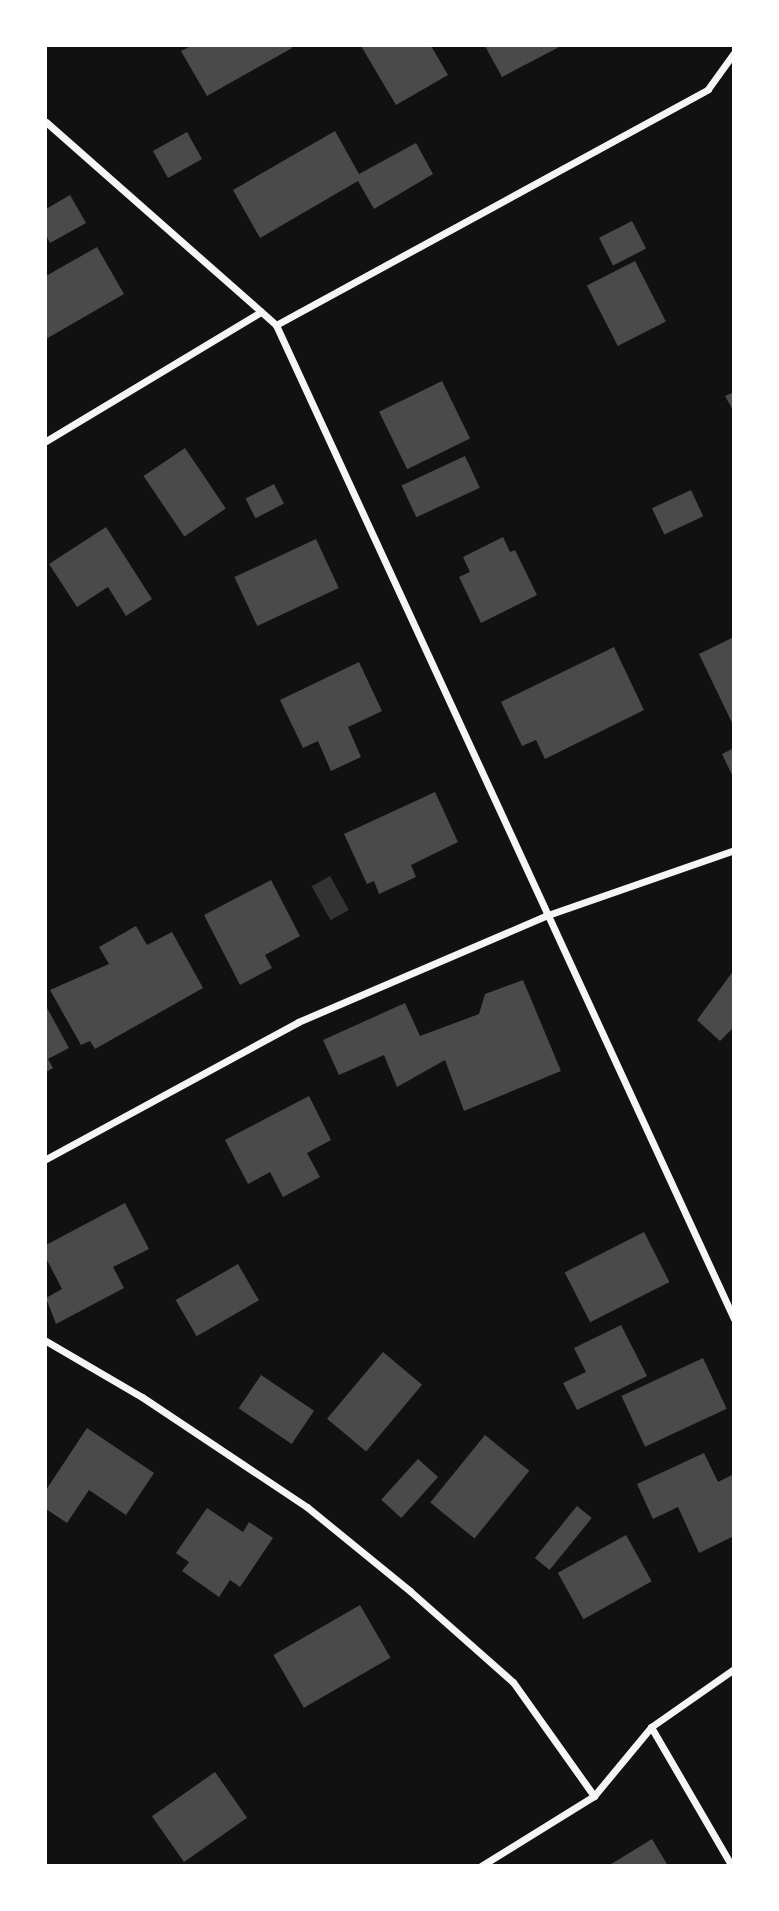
<!DOCTYPE html>
<html>
<head>
<meta charset="utf-8">
<style>
	body { margin:0 }
	#map { position:relative; width:779px; height:1911px; overflow:hidden; background:#111; font-family:"Roboto Condensed",sans-serif }
	div>[style] { position:absolute }
	[style*='--x'] { left:calc(var(--x)*1px); top:calc(var(--y)*1px); width:calc(var(--w)*1px); rotate:calc(var(--a)*1deg) }
	.water>* { inset:0; background:#333; transform-origin:0 0 }
	.building>* { inset:0; background:#4a4a4a; transform-origin:0 0 }
	.minor>* { height:7px; margin:-3.5px; padding:0 3.5px; transform-origin:3.5px; border-radius:3.5px; background:#f5f5f5 }
	span { translate:-50% -50%; white-space:nowrap; text-align:center; line-height:1.15; -webkit-text-stroke:5px #fff; paint-order:stroke }
	.frame { position:absolute; inset:0; border:47px solid #fff; pointer-events:none }
</style>
</head>
<body>
<div id="map">
	<div class="water">
		<i style="left:330px;top:876px;width:39px;height:21px;rotate:61deg"></i>
	</div>
	<div class="building">
		<i style="clip-path:polygon(191px 46px,291px 46px,292px 48px,207px 96px,181px 51px)"></i>
		<i style="clip-path:polygon(361px 46px,431px 46px,448px 75px,396px 105px)"></i>
		<i style="clip-path:polygon(485px 46px,561px 46px,502px 77px)"></i>
		<i style="clip-path:polygon(335px 131px,359px 174px,416px 143px,433px 174px,374px 209px,358px 181px,260px 238px,233px 190px)"></i>
		<i style="left:187px;top:132px;width:31px;height:39px;rotate:61deg"></i>
		<i style="clip-path:polygon(70px 195px,86px 223px,50px 243px,46px 235px,46px 209px)"></i>
		<i style="left:632px;top:221px;width:31px;height:37px;rotate:63deg"></i>
		<i style="clip-path:polygon(97px 247px,124px 294px,46px 339px,46px 276px)"></i>
		<i style="left:635px;top:261px;width:68px;height:54px;rotate:63deg"></i>
		<i style="left:442px;top:381px;width:64px;height:70px;rotate:64deg"></i>
		<i style="clip-path:polygon(734px 392px,734px 412px,725px 396px)"></i>
		<i style="left:185px;top:448px;width:73px;height:50px;rotate:56deg"></i>
		<i style="left:465px;top:456px;width:35px;height:70px;rotate:65deg"></i>
		<i style="left:274px;top:484px;width:22px;height:32px;rotate:63deg"></i>
		<i style="left:691px;top:490px;width:29px;height:43px;rotate:65deg"></i>
		<i style="clip-path:polygon(106px 527px,152px 599px,126px 616px,108px 587px,77px 607px,49px 564px)"></i>
		<i style="clip-path:polygon(503px 537px,510px 552px,515px 550px,537px 595px,481px 623px,459px 577px,470px 572px,463px 557px)"></i>
		<i style="left:316px;top:539px;width:54px;height:90px;rotate:65deg"></i>
		<i style="clip-path:polygon(734px 637px,734px 727px,699px 654px)"></i>
		<i style="clip-path:polygon(614px 647px,644px 710px,545px 759px,536px 740px,522px 746px,501px 702px)"></i>
		<i style="clip-path:polygon(359px 662px,382px 711px,348px 727px,361px 757px,331px 771px,318px 741px,303px 748px,280px 700px)"></i>
		<i style="clip-path:polygon(734px 748px,734px 779px,722px 754px)"></i>
		<i style="clip-path:polygon(435px 792px,458px 842px,411px 865px,416px 877px,379px 894px,374px 881px,367px 884px,344px 834px)"></i>
		<i style="clip-path:polygon(271px 880px,300px 936px,265px 955px,272px 968px,240px 985px,204px 915px)"></i>
		<i style="clip-path:polygon(136px 926px,147px 945px,172px 932px,203px 988px,95px 1049px,90px 1041px,81px 1045px,50px 990px,109px 964px,99px 947px)"></i>
		<i style="clip-path:polygon(734px 970px,734px 1027px,720px 1041px,697px 1020px)"></i>
		<i style="clip-path:polygon(523px 980px,561px 1071px,464px 1111px,445px 1060px,397px 1087px,384px 1055px,339px 1075px,323px 1040px,405px 1003px,420px 1036px,479px 1014px,485px 994px)"></i>
		<i style="clip-path:polygon(46px 1006px,69px 1048px,48px 1059px,53px 1068px,46px 1072px)"></i>
		<i style="clip-path:polygon(309px 1096px,331px 1140px,307px 1153px,320px 1177px,283px 1197px,270px 1172px,248px 1184px,225px 1140px)"></i>
		<i style="clip-path:polygon(125px 1203px,149px 1249px,113px 1267px,124px 1288px,56px 1324px,46px 1298px,62px 1289px,46px 1258px,46px 1245px)"></i>
		<i style="left:644px;top:1232px;width:56px;height:89px;rotate:63deg"></i>
		<i style="left:238px;top:1264px;width:42px;height:72px;rotate:60deg"></i>
		<i style="clip-path:polygon(621px 1325px,647px 1376px,577px 1410px,563px 1383px,586px 1372px,574px 1348px)"></i>
		<i style="left:383px;top:1352px;width:51px;height:87px;rotate:40deg"></i>
		<i style="left:703px;top:1358px;width:56px;height:90px;rotate:65deg"></i>
		<i style="left:261px;top:1375px;width:64px;height:40px;rotate:34deg"></i>
		<i style="clip-path:polygon(87px 1428px,154px 1473px,126px 1515px,89px 1490px,67px 1523px,46px 1509px,46px 1490px)"></i>
		<i style="left:485px;top:1435px;width:57px;height:87px;rotate:39deg"></i>
		<i style="clip-path:polygon(704px 1453px,718px 1482px,734px 1474px,734px 1536px,699px 1553px,678px 1507px,653px 1519px,637px 1484px)"></i>
		<i style="left:418px;top:1459px;width:27px;height:55px;rotate:42deg"></i>
		<i style="left:577px;top:1506px;width:19px;height:67px;rotate:39deg"></i>
		<i style="clip-path:polygon(207px 1508px,243px 1532px,249px 1522px,273px 1538px,240px 1587px,230px 1580px,219px 1597px,182px 1571px,189px 1562px,176px 1553px)"></i>
		<i style="left:626px;top:1535px;width:53px;height:78px;rotate:61deg"></i>
		<i style="left:360px;top:1605px;width:61px;height:100px;rotate:60deg"></i>
		<i style="left:215px;top:1772px;width:56px;height:77px;rotate:55deg"></i>
		<i style="clip-path:polygon(652px 1839px,668px 1866px,608px 1866px)"></i>
	</div>
	<div class="minor">
		<i style="--x:46;--y:122;--w:307;--a:41.4"></i>
		<i style="--x:276;--y:325;--w:1094;--a:65.26"></i>
		<i style="--x:276;--y:325;--w:492;--a:-28.6"></i>
		<i style="--x:708;--y:89;--w:44;--a:-54.2"></i>
		<i style="--x:46;--y:441;--w:251;--a:-31"></i>
		<i style="--x:46;--y:1159;--w:287;--a:-28.5"></i>
		<i style="--x:298;--y:1022;--w:269;--a:-23.2"></i>
		<i style="--x:545;--y:916;--w:200;--a:-19.2"></i>
		<i style="--x:46;--y:1341;--w:111;--a:30.3"></i>
		<i style="--x:142;--y:1397;--w:198;--a:33.7"></i>
		<i style="--x:307;--y:1507;--w:133;--a:39.2"></i>
		<i style="--x:410;--y:1591;--w:137;--a:41.5"></i>
		<i style="--x:513;--y:1682;--w:140;--a:54.6"></i>
		<i style="--x:651;--y:1727;--w:161;--a:59.8"></i>
		<i style="--x:481;--y:1866;--w:133;--a:-31.8"></i>
		<i style="--x:594;--y:1796;--w:89;--a:-50.4"></i>
		<i style="--x:651;--y:1727;--w:101;--a:-34.9"></i>
	</div>
	<div class="frame"></div>
</div>
</body>
</html>
